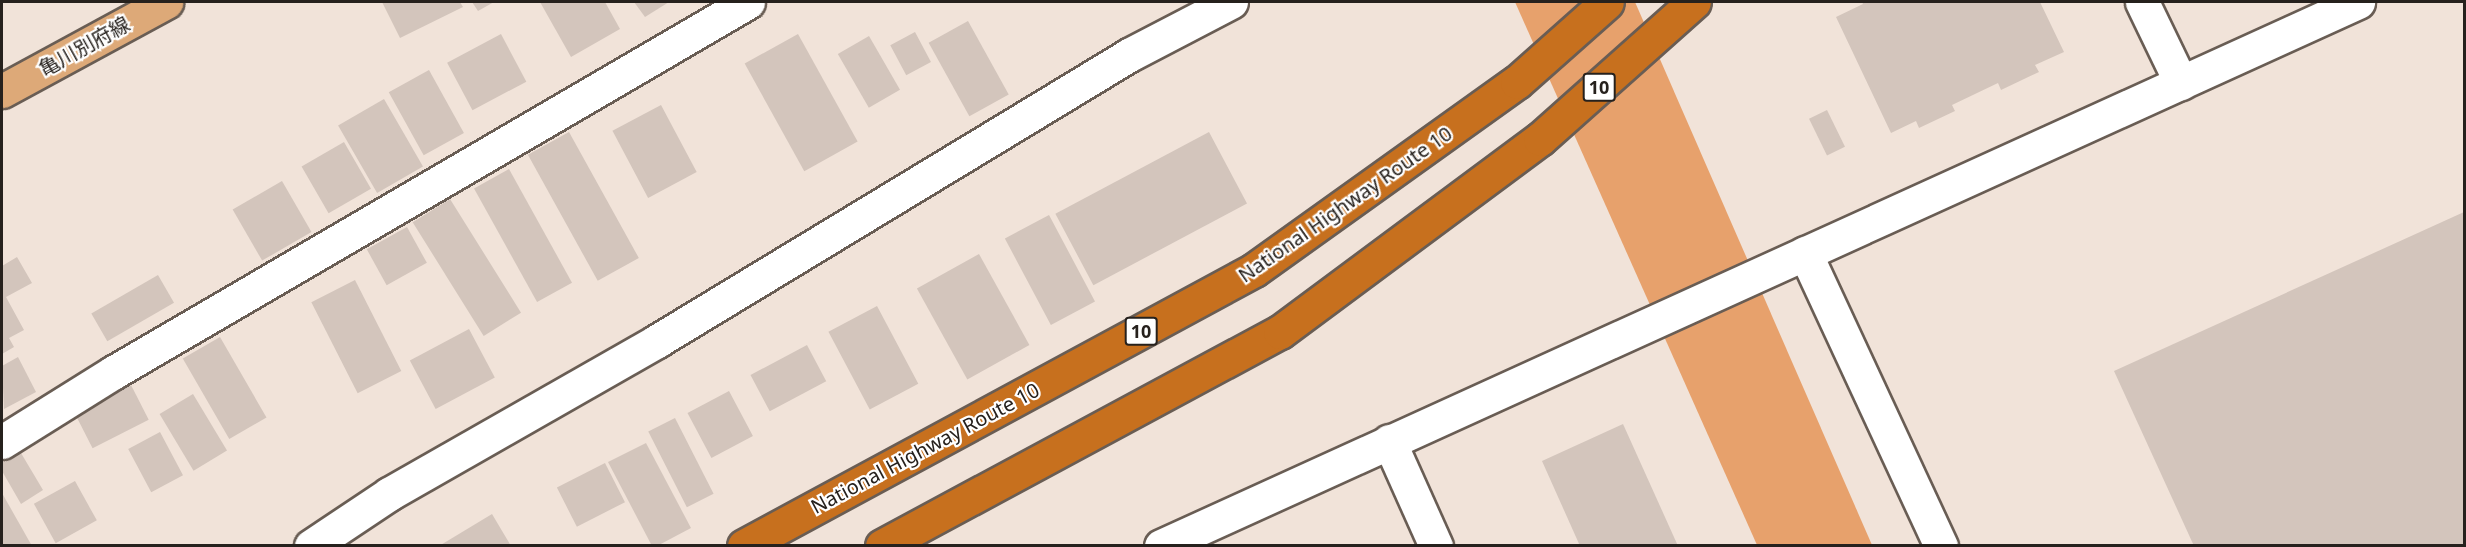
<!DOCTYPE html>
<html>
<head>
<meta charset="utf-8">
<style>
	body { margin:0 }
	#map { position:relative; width:2466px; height:547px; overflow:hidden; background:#f1e3d9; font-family:"Noto Sans","Noto Sans JP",sans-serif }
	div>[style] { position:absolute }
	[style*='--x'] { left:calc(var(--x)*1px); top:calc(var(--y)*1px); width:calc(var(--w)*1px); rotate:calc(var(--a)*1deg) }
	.water>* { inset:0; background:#e7a16c }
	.building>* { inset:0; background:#d3c5bc; transform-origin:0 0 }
	.roads { filter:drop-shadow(2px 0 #695d54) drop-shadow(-2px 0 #695d54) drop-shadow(0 2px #695d54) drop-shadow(0 -2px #695d54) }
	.minor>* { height:33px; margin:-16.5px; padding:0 16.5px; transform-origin:16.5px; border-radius:16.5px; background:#fff }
	.major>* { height:33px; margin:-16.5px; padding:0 16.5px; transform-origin:16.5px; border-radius:16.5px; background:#dda978 }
	.highway>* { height:33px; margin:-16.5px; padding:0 16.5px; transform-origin:16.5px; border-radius:16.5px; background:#c7701e }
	span { translate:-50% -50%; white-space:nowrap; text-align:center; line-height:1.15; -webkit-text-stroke:4.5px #fff; paint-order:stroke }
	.shield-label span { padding:2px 4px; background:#fff; border:2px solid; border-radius:4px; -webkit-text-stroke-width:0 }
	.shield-label { font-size:18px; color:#26211d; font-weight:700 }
	.street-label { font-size:20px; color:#26211d }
	.frame { position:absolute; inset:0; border:3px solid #26211d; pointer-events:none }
</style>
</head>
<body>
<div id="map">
	<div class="water">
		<i style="clip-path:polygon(1515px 2px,1635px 2px,1872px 545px,1757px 545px)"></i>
	</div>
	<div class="building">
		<i style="clip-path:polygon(382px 2px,460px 2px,463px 7px,400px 38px)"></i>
		<i style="clip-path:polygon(472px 2px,494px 2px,478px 11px)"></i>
		<i style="clip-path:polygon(540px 2px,605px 2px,620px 29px,571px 57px)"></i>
		<i style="clip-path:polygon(634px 2px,669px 2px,645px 17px)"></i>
		<i style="clip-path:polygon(1862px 2px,2040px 2px,2064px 52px,2035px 65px,2039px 72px,2001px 90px,1998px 83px,1952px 105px,1955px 111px,1919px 128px,1916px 121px,1891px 133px,1836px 17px,1863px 4px)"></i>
		<i style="left:968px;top:21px;width:84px;height:45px;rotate:61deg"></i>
		<i style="left:915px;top:32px;width:34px;height:28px;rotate:62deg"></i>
		<i style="left:501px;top:34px;width:54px;height:61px;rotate:62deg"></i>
		<i style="left:798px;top:34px;width:123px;height:61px;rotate:61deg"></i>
		<i style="left:869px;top:36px;width:62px;height:36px;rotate:60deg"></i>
		<i style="left:429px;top:70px;width:72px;height:46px;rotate:61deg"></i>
		<i style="left:384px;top:99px;width:78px;height:53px;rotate:60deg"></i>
		<i style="left:661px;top:105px;width:76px;height:55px;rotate:62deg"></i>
		<i style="left:1827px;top:110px;width:41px;height:20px;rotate:64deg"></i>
		<i style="left:569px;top:132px;width:144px;height:47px;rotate:61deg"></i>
		<i style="left:1209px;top:132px;width:81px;height:174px;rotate:62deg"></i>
		<i style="left:344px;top:142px;width:54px;height:49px;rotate:60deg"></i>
		<i style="left:509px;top:169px;width:130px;height:40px;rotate:61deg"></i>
		<i style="left:282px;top:181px;width:59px;height:57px;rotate:60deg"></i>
		<i style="left:450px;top:199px;width:134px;height:44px;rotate:58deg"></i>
		<i style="clip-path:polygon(2464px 212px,2464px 546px,2194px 546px,2114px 371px)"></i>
		<i style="left:1049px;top:215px;width:98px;height:50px;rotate:62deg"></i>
		<i style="left:407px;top:227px;width:41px;height:46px;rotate:61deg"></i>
		<i style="left:979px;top:254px;width:104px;height:71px;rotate:61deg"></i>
		<i style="clip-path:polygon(17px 257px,32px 283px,6px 297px,24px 330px,9px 338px,14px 347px,2px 354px,2px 266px)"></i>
		<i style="left:158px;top:275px;width:32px;height:77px;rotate:60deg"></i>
		<i style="left:355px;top:280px;width:102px;height:49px;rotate:63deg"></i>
		<i style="left:877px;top:306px;width:88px;height:55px;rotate:62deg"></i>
		<i style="left:469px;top:329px;width:55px;height:67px;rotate:62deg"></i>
		<i style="left:220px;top:337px;width:93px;height:43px;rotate:60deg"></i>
		<i style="left:807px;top:345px;width:41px;height:64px;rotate:62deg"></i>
		<i style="clip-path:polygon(18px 357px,36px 392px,4px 409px,2px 366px)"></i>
		<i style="left:131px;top:385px;width:39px;height:63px;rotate:63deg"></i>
		<i style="left:729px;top:391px;width:51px;height:47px;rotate:62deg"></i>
		<i style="left:193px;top:394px;width:66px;height:39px;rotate:59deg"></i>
		<i style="left:675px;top:418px;width:85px;height:30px;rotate:63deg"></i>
		<i style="clip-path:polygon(1623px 424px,1678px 546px,1580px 546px,1542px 461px)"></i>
		<i style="left:160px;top:432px;width:49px;height:36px;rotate:62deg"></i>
		<i style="clip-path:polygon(646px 443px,691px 528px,657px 546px,652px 546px,608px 462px)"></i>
		<i style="clip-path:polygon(18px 448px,43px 490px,21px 504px,2px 471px,2px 458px)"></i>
		<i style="left:605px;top:463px;width:44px;height:54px;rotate:63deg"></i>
		<i style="left:75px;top:481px;width:45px;height:47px;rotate:61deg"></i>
		<i style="clip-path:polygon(2px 493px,32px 546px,2px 546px)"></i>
		<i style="clip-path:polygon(492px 514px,511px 546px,439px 546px)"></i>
	</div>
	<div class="roads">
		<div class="minor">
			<i style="--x:2142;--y:2;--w:90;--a:64.3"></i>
			<i style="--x:1805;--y:253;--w:323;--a:65.1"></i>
			<i style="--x:1389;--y:441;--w:115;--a:65.9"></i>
			<i style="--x:2;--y:442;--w:132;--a:-32"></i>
			<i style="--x:114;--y:372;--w:734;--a:-30.27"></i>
			<i style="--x:311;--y:546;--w:94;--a:-33.7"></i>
			<i style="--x:389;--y:494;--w:309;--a:-29.7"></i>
			<i style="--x:657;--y:341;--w:552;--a:-31.21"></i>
			<i style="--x:1129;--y:55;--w:115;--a:-27.5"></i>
			<i style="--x:1161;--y:546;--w:1315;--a:-24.44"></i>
		</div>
		<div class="major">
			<i style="--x:2;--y:91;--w:187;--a:-28.5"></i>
		</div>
		<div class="highway">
			<i style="--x:744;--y:546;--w:580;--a:-28.42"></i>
			<i style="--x:1254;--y:270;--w:323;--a:-35.6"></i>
			<i style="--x:1517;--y:82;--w:120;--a:-41.6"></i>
			<i style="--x:882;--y:546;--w:452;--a:-28.3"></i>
			<i style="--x:1280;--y:332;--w:324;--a:-36.6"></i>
			<i style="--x:1540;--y:139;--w:206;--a:-41.7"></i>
		</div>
	</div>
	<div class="shield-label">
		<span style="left:1599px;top:87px">10</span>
		<span style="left:1141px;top:331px">10</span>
	</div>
	<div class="street-label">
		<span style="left:84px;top:46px;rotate:-29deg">亀川別府線</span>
		<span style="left:1345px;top:204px;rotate:-35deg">National Highway Route 10</span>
		<span style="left:925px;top:448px;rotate:-28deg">National Highway Route 10</span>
	</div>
	<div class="frame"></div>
</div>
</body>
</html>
